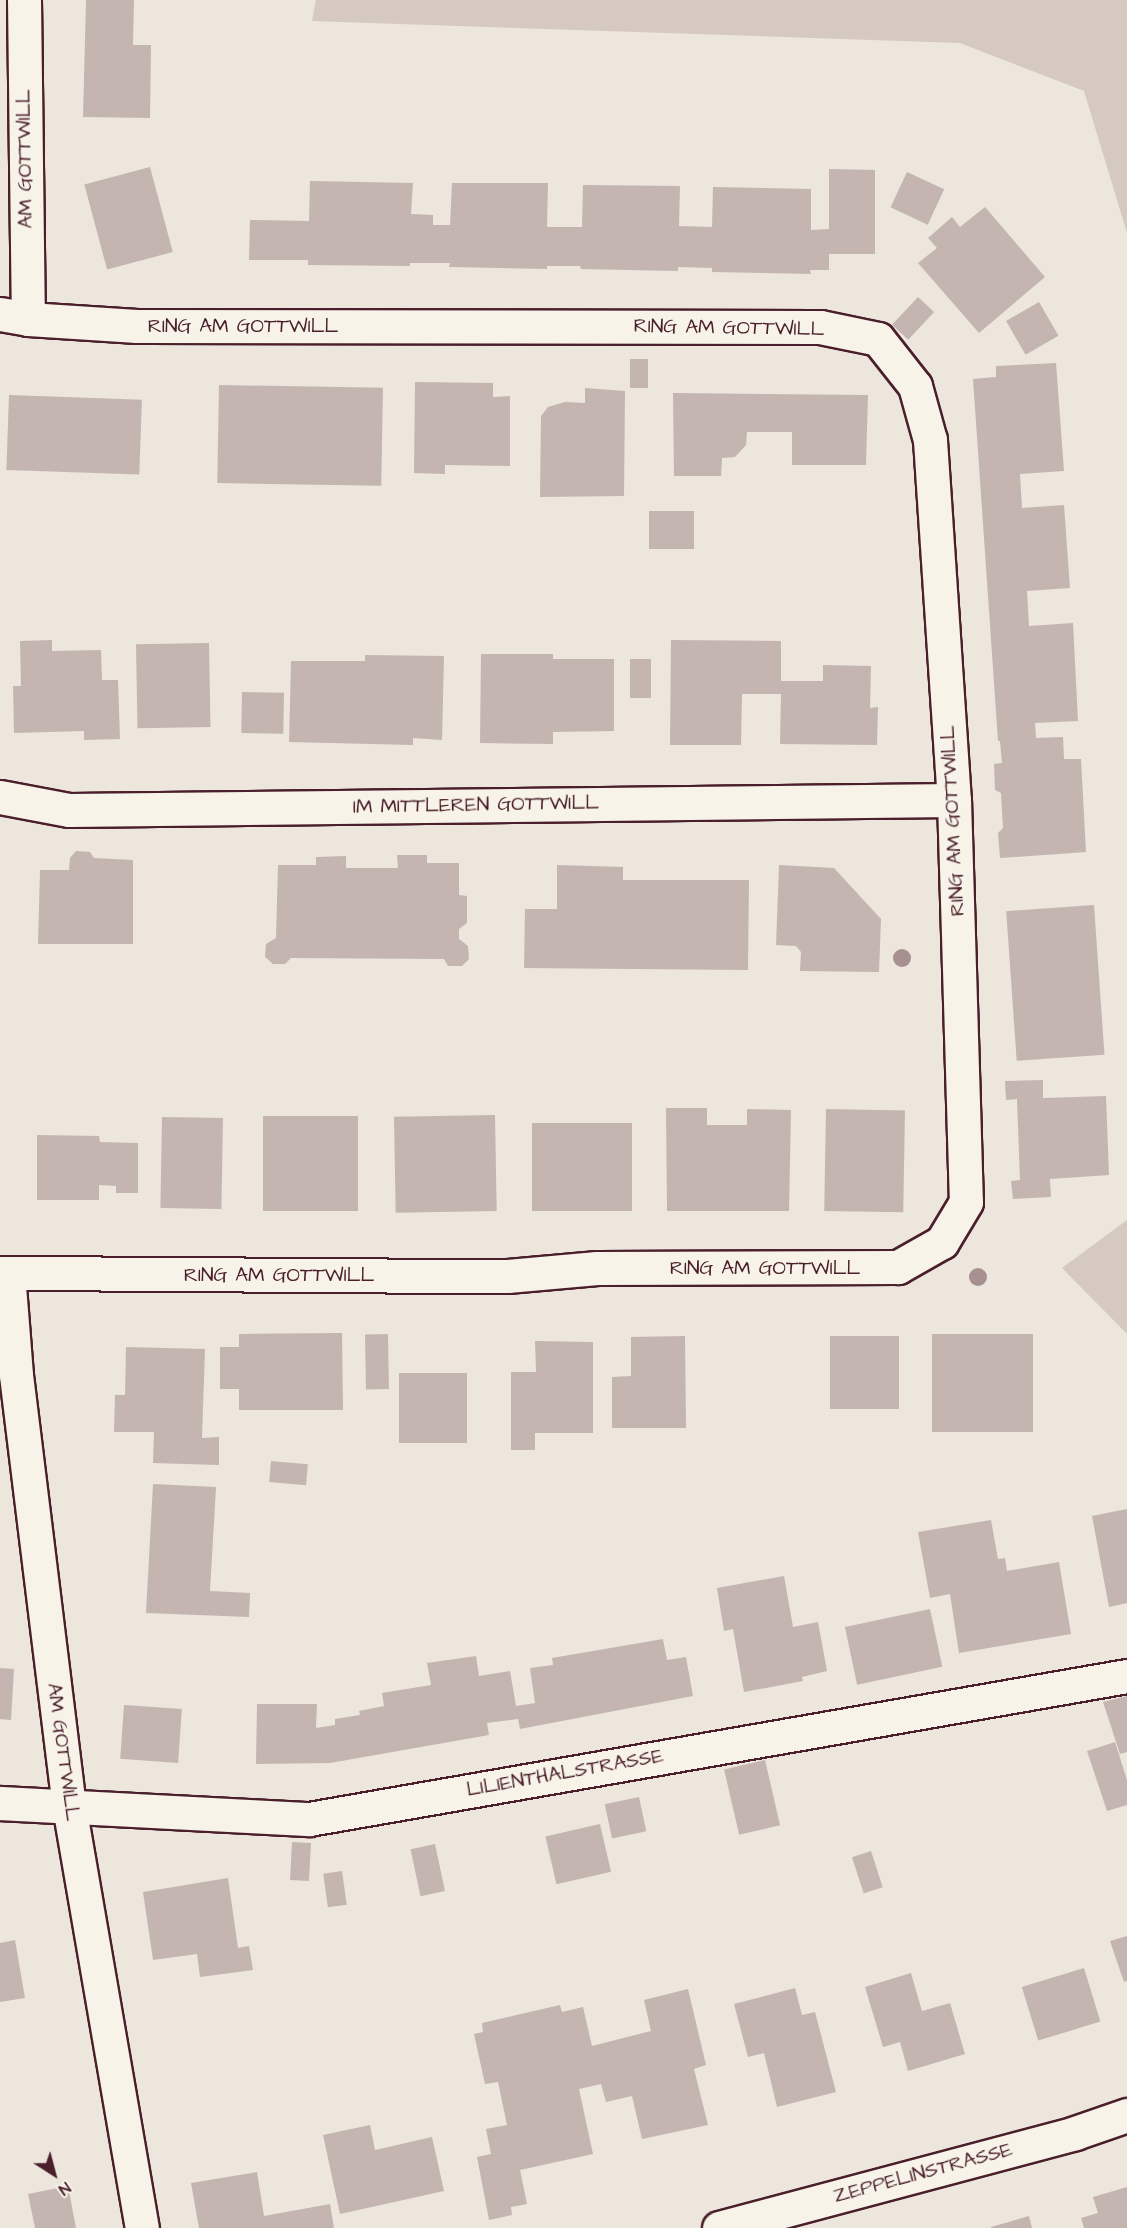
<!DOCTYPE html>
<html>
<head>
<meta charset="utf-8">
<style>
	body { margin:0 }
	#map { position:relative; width:1127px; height:2228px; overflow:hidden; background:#ece6dd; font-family:"Architects Daughter",sans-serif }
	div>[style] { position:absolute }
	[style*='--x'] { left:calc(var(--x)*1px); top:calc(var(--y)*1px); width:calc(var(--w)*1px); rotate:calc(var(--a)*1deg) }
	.green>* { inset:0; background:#d5c9c2 }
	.building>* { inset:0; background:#c4b5b0; transform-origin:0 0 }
	.roads { filter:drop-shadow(2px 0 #4a1f2b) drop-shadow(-2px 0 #4a1f2b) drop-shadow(0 2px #4a1f2b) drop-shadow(0 -2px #4a1f2b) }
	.minor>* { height:33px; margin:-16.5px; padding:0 16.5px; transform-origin:16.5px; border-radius:16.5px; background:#f7f3e8 }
	.trees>* { width:18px; height:18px; margin:-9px; border-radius:50%; background:#a69090 }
	span { translate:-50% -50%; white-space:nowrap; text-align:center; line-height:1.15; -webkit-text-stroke:6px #f7f3e8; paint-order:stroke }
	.street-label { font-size:20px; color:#4a1f2b }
	.north { position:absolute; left:24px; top:2144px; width:60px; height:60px; -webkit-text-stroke:4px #f7f3e8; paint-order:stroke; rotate:144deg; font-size:16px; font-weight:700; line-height:24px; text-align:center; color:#4a1f2b }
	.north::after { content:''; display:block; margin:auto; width:21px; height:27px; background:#4a1f2b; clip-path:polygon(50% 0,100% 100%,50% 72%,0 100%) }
</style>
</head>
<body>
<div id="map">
	<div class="green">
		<i style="clip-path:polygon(316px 0,1127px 0,1127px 233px,1084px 91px,960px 43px,312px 21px)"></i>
		<i style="clip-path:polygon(1127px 1220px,1127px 1334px,1062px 1268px)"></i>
	</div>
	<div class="building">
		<i style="clip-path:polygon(86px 0,134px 0,133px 45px,151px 45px,150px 118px,83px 117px)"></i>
		<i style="left:150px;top:167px;width:88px;height:68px;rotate:75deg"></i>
		<i style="clip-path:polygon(829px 169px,875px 170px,875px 254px,829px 254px,829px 270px,810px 270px,811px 274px,712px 272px,712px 268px,678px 267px,678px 271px,581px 269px,580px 266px,547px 266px,547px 269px,449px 267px,450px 263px,410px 263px,410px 266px,308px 265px,308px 260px,249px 260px,250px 220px,309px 221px,310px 181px,413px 183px,411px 214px,433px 215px,433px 225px,450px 225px,452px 183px,548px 183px,547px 227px,582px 227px,583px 185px,680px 186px,679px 226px,712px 227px,713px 187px,811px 189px,811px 230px,829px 229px)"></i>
		<i style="left:907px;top:172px;width:41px;height:39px;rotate:25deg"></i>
		<i style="clip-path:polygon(985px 207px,1045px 277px,979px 333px,918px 263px,937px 248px,928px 238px,952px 217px,960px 227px)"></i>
		<i style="left:918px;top:297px;width:22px;height:38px;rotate:43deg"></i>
		<i style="left:1039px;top:302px;width:39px;height:38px;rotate:60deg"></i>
		<i style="left:630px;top:359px;width:18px;height:29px"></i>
		<i style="clip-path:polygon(1056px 363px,1064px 471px,1020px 474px,1022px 508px,1064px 505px,1070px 588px,1027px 591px,1029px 626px,1073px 623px,1078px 721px,1035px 723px,1036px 738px,1063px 737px,1064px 759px,1081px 759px,1086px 852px,1000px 858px,998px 833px,1003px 828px,1001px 793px,995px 790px,994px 764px,1002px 763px,1000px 741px,998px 741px,973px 379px,996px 377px,996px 366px)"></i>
		<i style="clip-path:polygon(415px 382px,493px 383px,493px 397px,510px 396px,510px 466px,445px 465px,445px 474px,414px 473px)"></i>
		<i style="left:219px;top:385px;width:164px;height:98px;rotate:1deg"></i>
		<i style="clip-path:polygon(585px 388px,625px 391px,624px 496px,540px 497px,541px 416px,548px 407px,565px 402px,585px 403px)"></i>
		<i style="clip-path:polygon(673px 393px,868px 395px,866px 465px,792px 465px,792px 432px,747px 432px,746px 445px,735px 457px,722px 458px,721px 476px,674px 476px)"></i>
		<i style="left:9px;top:395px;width:133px;height:75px;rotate:2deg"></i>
		<i style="left:649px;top:511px;width:45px;height:38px"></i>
		<i style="clip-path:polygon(52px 640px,52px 651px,101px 650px,102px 680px,118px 680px,120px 739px,84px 740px,84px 731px,14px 733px,13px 686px,21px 686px,20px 641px)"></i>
		<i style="clip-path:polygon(671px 640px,781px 641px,781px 681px,823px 681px,823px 665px,871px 666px,870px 708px,878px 707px,877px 745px,780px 744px,781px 694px,742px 694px,741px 745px,670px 745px)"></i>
		<i style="left:209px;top:643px;width:84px;height:73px;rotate:89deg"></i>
		<i style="clip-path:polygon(481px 654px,553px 654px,553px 659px,614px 659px,614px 731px,553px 732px,553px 744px,480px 743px)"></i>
		<i style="clip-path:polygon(365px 655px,444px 656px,442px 740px,413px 738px,413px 745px,289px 742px,291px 661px,365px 661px)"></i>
		<i style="left:630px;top:659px;width:21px;height:39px"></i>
		<i style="left:242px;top:692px;width:42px;height:41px;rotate:1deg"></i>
		<i style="clip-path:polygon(76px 851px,90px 852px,94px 858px,133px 860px,133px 944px,38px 944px,40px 870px,69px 870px,70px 858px)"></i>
		<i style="clip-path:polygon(397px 855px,427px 855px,427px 863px,459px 863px,459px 895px,467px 896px,467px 923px,459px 929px,459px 939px,468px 946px,469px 959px,462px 966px,448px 966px,444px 959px,291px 958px,285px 964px,273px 964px,265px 957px,266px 944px,276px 938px,278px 865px,316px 865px,316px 857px,346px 856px,346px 868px,398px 868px)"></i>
		<i style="clip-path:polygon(557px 865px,623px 867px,623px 880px,749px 880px,748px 970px,524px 968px,525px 909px,557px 909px)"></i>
		<i style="clip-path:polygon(779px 865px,834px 868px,881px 919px,879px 972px,800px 971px,801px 952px,796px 946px,776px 945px)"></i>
		<i style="left:1094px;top:905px;width:150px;height:88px;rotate:86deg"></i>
		<i style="clip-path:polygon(1043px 1080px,1043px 1098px,1106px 1096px,1109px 1175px,1050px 1179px,1051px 1197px,1013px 1199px,1011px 1181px,1020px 1180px,1017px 1099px,1006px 1100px,1005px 1081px)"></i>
		<i style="clip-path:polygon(666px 1108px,707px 1108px,707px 1125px,747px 1125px,747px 1109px,791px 1110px,789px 1211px,667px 1211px)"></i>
		<i style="left:826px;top:1109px;width:79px;height:102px;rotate:1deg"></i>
		<i style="left:495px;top:1115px;width:96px;height:101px;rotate:89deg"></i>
		<i style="left:263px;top:1116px;width:95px;height:95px"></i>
		<i style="left:162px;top:1117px;width:61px;height:91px;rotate:1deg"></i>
		<i style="left:632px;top:1123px;width:88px;height:100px;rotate:90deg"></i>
		<i style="clip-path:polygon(37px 1135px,99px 1136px,100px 1142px,138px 1143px,138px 1193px,116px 1193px,116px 1186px,99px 1185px,99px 1200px,37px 1200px)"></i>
		<i style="clip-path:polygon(342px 1333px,343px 1410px,239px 1410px,239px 1389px,220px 1389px,220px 1347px,239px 1347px,239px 1334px)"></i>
		<i style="left:388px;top:1334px;width:55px;height:23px;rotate:89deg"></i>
		<i style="left:932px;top:1334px;width:101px;height:98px"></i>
		<i style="clip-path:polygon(685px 1336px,686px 1428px,612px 1428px,612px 1377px,631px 1376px,631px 1337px)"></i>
		<i style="left:830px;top:1336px;width:69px;height:73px"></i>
		<i style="clip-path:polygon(535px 1341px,593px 1342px,593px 1433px,535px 1433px,535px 1450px,511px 1450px,511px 1372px,536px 1372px)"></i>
		<i style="clip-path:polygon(126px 1347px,205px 1349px,202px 1438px,219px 1437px,219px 1465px,153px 1463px,154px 1432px,114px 1432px,115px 1395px,125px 1395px)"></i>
		<i style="left:399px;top:1373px;width:68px;height:70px"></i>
		<i style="left:271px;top:1461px;width:37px;height:21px;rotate:5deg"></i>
		<i style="clip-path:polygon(153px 1484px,216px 1487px,210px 1591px,250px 1593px,249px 1617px,146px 1613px)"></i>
		<i style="clip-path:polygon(1127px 1509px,1127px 1603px,1109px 1607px,1092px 1516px)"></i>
		<i style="clip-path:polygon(991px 1520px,998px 1559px,1005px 1558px,1007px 1571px,1059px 1562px,1071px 1634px,959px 1653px,950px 1594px,930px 1598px,918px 1532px)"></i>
		<i style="clip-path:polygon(784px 1576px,793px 1627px,818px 1622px,827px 1671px,802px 1677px,803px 1681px,744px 1692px,733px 1629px,724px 1631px,717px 1588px)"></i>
		<i style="left:930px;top:1609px;width:59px;height:87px;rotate:78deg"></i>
		<i style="clip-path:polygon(663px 1639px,667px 1660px,686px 1657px,693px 1696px,520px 1729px,518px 1719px,487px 1723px,489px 1735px,330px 1763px,256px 1764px,257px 1704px,317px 1704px,316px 1728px,335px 1725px,335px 1719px,360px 1715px,359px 1711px,384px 1706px,382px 1693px,431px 1685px,427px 1663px,476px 1656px,479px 1676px,510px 1671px,516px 1706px,535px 1703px,530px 1668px,553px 1665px,552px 1658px)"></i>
		<i style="clip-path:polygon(0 1668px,14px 1669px,11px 1720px,0 1719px)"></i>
		<i style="clip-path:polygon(1127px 1696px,1127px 1752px,1120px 1754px,1103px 1702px)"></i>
		<i style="left:124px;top:1705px;width:58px;height:54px;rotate:4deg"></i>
		<i style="clip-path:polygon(1115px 1742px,1127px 1780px,1127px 1805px,1107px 1811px,1087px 1751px)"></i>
		<i style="left:765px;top:1760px;width:67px;height:42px;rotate:77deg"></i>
		<i style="left:639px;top:1797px;width:35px;height:35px;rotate:78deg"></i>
		<i style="left:600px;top:1824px;width:49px;height:56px;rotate:77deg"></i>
		<i style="left:292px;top:1842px;width:19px;height:38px;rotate:3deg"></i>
		<i style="left:435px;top:1844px;width:48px;height:25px;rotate:78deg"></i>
		<i style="left:871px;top:1851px;width:38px;height:20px;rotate:72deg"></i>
		<i style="left:342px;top:1871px;width:34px;height:19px;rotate:82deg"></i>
		<i style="clip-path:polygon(228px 1878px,238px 1948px,249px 1946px,253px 1970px,200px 1977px,197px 1954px,153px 1960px,143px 1892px)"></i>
		<i style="clip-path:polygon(1127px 1936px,1127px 1981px,1124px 1982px,1110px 1941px)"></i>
		<i style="clip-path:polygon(15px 1940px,25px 1998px,0 2002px,0 1943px)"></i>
		<i style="left:1084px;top:1968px;width:56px;height:65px;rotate:73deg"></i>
		<i style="clip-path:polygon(911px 1973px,922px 2011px,950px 2003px,965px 2054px,908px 2071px,900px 2042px,883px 2047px,865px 1987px)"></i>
		<i style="clip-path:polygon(795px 1988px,802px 2015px,815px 2012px,836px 2092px,777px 2107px,764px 2053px,748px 2057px,734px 2004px)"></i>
		<i style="clip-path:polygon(688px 1989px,706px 2065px,694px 2069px,708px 2125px,642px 2139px,632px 2096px,606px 2102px,601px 2084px,579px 2089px,593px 2154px,520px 2170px,527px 2204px,511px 2207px,512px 2215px,489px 2220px,477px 2157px,491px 2154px,486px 2129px,507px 2125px,498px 2082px,485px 2084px,474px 2034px,483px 2032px,482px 2023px,560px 2005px,562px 2012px,583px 2007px,592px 2046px,651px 2031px,644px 2000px)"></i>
		<i style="clip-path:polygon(370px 2125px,375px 2150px,432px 2137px,444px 2191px,340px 2214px,323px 2135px)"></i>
		<i style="clip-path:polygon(257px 2172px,264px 2216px,330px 2204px,334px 2228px,199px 2228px,191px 2183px)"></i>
		<i style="clip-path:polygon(68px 2186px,76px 2228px,35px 2228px,28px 2194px)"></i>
		<i style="clip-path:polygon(1127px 2187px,1127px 2228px,1084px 2228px,1081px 2218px,1098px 2213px,1093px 2197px)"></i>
		<i style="clip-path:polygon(1029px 2216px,1032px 2228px,991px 2228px,991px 2227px)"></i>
	</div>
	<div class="roads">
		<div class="minor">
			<i style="--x:24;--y:0;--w:319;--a:89.3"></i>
			<i style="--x:0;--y:314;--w:28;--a:10"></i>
			<i style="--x:28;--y:319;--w:109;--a:3.7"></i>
			<i style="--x:137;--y:326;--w:683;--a:0.08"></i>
			<i style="--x:820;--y:327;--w:59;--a:11.7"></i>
			<i style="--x:878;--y:339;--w:60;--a:51.8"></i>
			<i style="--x:915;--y:386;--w:56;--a:74.5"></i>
			<i style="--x:930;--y:440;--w:361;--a:86.2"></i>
			<i style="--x:954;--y:800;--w:402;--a:88.3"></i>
			<i style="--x:966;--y:1202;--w:47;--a:121"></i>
			<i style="--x:942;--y:1242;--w:51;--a:150.4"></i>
			<i style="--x:898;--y:1267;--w:301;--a:179.8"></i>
			<i style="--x:597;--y:1268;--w:90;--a:174.9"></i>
			<i style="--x:507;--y:1276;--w:50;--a:180"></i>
			<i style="--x:457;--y:1276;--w:457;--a:-179.6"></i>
			<i style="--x:0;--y:797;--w:70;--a:10.7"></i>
			<i style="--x:69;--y:810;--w:885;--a:-0.65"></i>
			<i style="--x:8;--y:1273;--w:102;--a:85.5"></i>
			<i style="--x:16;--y:1375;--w:434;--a:83"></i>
			<i style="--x:69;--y:1806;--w:428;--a:80.2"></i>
			<i style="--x:0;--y:1803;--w:309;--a:3"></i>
			<i style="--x:309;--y:1819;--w:830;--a:-9.92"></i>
			<i style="--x:719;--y:2228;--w:368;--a:-14.9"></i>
			<i style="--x:1075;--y:2133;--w:55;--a:-19.1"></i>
		</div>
	</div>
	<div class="trees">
		<i style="left:902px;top:958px"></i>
		<i style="left:978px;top:1277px"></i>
	</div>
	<div class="street-label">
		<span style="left:25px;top:159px;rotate:-91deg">AM GOTTWILL</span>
		<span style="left:243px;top:326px">RING AM GOTTWILL</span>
		<span style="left:729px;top:328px;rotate:1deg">RING AM GOTTWILL</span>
		<span style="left:476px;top:805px;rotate:-1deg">IM MITTLEREN GOTTWILL</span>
		<span style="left:953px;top:821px;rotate:-93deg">RING AM GOTTWILL</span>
		<span style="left:765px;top:1268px">RING AM GOTTWILL</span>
		<span style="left:279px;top:1275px">RING AM GOTTWILL</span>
		<span style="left:63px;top:1752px;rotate:82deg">AM GOTTWILL</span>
		<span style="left:565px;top:1773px;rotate:-10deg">LILIENTHALSTRASSE</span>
		<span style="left:923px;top:2173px;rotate:-15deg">ZEPPELINSTRASSE</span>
	</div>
	<div class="north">N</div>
</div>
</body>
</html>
